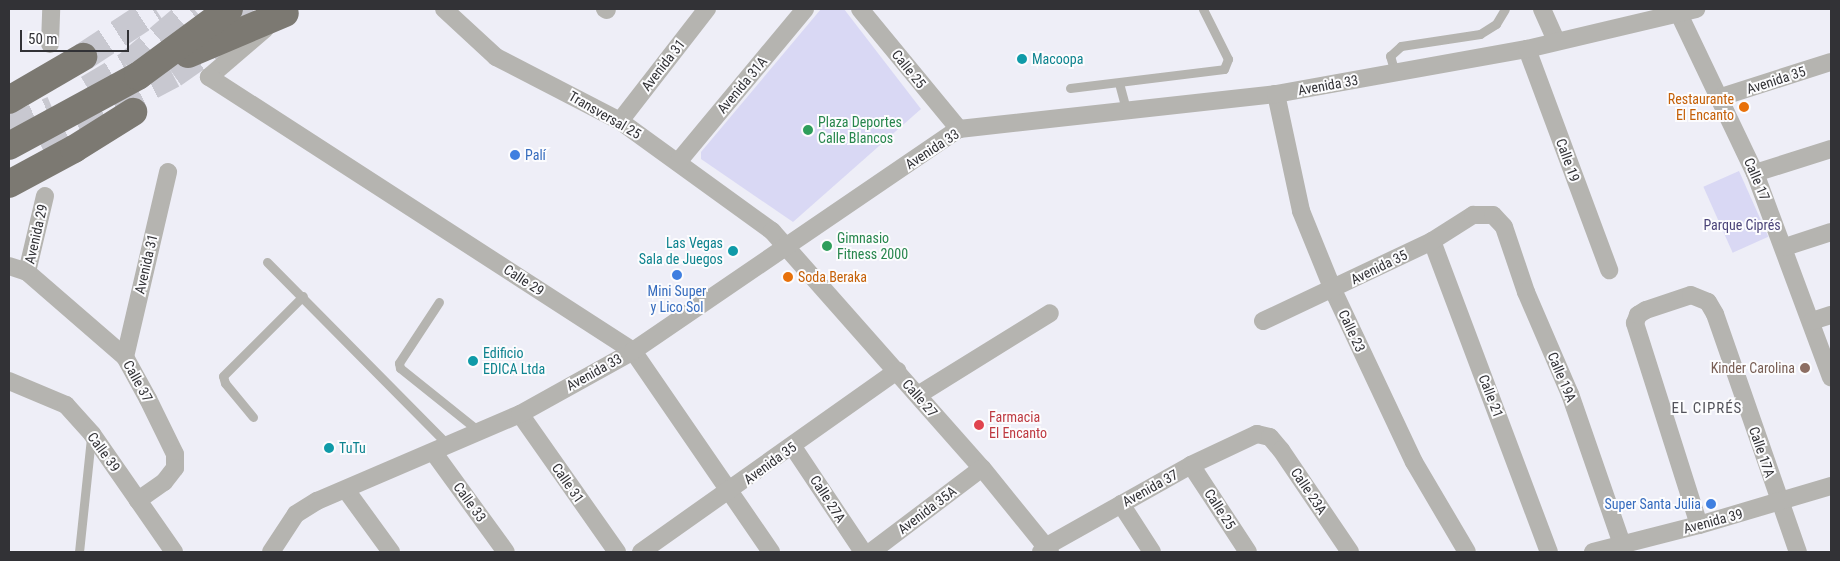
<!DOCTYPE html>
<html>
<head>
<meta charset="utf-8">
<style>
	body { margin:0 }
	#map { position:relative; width:1840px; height:561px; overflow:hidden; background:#eeeef7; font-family:"Roboto Condensed",sans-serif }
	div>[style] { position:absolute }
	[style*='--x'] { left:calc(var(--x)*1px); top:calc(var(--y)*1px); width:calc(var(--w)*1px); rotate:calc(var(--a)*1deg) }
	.green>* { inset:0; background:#d9d8f4; transform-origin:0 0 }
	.trunk-tunnel>* { height:28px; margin-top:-14px; transform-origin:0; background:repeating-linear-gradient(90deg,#c8c8d0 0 28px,transparent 0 42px) }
	.service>* { height:9px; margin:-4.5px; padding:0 4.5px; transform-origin:4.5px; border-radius:4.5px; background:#b5b4b0 }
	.minor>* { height:18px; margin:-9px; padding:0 9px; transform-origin:9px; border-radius:9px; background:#b5b4b0 }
	.trunk>* { height:28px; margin:-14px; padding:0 14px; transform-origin:14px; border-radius:14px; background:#7c7972 }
	.dots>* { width:14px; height:14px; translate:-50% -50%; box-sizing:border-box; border:2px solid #fcfcfe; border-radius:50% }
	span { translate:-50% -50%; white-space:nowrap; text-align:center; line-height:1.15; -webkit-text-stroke:4px #fcfcfe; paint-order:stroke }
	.culture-label { font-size:14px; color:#0d838f }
	.left { translate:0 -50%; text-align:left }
	.right { translate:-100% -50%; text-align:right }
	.street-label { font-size:14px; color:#323236 }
	.food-label { font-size:14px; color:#c56008 }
	.leisure-label { font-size:14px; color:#27864d }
	.shop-label { font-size:14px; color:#366cbe }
	.park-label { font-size:14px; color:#4b4479 }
	.education-label { font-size:14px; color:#785e54 }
	.health-label { font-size:14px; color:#be3a42 }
	.neighbourhood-label { font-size:15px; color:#53535b; letter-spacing:1px }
	.frame { position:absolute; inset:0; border:10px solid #323236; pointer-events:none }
	.scale { position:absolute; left:20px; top:30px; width:109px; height:22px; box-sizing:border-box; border:2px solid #323236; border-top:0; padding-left:6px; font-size:15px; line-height:18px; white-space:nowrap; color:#323236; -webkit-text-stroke:4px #fcfcfe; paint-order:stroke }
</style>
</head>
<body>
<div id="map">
	<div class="green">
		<i style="clip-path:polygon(821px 9px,844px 9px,921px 109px,793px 222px,701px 159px,701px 152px)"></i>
		<i style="left:1739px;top:171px;width:72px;height:39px;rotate:66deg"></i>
	</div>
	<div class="trunk-tunnel">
		<i style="--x:83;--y:57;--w:87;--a:-33.3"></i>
		<i style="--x:88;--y:89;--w:45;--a:-30.5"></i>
		<i style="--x:127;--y:66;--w:88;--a:-40.4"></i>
		<i style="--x:9;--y:129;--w:48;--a:-23.4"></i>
		<i style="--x:40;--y:144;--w:150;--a:-27.8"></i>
		<i style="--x:173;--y:74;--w:42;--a:-35.2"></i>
		<i style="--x:207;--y:50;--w:61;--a:-42.3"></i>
	</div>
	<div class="service">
		<i style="--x:1395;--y:73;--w:18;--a:-106"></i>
		<i style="--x:1390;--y:56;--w:15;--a:-42"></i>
		<i style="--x:1401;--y:46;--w:80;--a:-8.6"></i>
		<i style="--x:1480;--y:34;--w:19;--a:-32"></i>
		<i style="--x:1496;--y:24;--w:17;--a:-59"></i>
		<i style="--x:1119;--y:83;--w:30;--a:75"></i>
		<i style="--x:1070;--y:88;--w:155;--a:-7"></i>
		<i style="--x:1224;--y:69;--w:11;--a:-68"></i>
		<i style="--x:1228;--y:59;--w:56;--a:-116.6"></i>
		<i style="--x:267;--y:262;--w:259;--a:45.3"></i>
		<i style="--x:439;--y:302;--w:73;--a:123.3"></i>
		<i style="--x:399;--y:363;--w:5;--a:79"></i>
		<i style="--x:400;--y:368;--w:102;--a:38.7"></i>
		<i style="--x:253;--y:417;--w:44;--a:-129.5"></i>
		<i style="--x:225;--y:383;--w:7;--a:-106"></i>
		<i style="--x:223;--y:376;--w:113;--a:-45"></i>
		<i style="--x:79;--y:552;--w:116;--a:-84"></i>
	</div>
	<div class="minor">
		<i style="--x:444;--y:9;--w:71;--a:42.7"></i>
		<i style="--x:496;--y:57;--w:140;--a:27.3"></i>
		<i style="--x:620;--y:121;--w:188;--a:35.9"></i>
		<i style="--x:772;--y:231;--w:317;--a:48.5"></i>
		<i style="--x:982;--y:468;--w:108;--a:51"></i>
		<i style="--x:605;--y:9;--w:2;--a:27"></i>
		<i style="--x:860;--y:9;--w:156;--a:50.5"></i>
		<i style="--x:1542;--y:9;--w:35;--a:66"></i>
		<i style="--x:1679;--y:14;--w:176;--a:64.5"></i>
		<i style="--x:1755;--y:173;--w:218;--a:69.6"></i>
		<i style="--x:265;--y:29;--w:74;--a:139.4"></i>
		<i style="--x:209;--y:77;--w:505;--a:32.87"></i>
		<i style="--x:633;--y:351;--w:244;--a:55.5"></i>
		<i style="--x:50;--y:44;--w:35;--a:-88"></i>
		<i style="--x:1527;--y:49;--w:236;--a:69.6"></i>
		<i style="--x:1276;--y:94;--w:120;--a:77.9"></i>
		<i style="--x:1301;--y:211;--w:85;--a:67.9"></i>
		<i style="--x:1333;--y:290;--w:190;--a:64.8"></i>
		<i style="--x:1414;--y:462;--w:104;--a:59.5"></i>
		<i style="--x:1721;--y:97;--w:115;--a:-17.7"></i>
		<i style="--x:620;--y:121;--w:142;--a:-52.2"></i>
		<i style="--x:678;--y:162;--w:199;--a:-50.3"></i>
		<i style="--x:1755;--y:173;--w:80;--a:-17.5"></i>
		<i style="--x:1432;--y:241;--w:332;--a:69.4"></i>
		<i style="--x:1785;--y:247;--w:48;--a:-18.1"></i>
		<i style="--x:9;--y:266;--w:19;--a:18"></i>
		<i style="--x:27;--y:272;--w:130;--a:40.9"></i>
		<i style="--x:125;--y:357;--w:48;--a:61.3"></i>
		<i style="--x:148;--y:399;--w:61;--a:63.9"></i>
		<i style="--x:175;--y:454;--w:14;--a:90"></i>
		<i style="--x:175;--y:468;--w:18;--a:128"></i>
		<i style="--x:164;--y:482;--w:32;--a:145"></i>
		<i style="--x:27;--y:272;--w:78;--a:-76.7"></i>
		<i style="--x:1263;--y:321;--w:187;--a:-25.3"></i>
		<i style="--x:1432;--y:241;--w:49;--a:-32.4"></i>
		<i style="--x:1473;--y:215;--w:20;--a:0"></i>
		<i style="--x:1493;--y:215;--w:16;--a:47"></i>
		<i style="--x:1504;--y:227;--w:69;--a:71.3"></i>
		<i style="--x:1526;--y:292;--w:111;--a:66.7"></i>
		<i style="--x:1570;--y:394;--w:159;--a:70.9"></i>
		<i style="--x:1812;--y:321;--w:20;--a:-18"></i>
		<i style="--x:125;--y:357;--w:190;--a:-76.9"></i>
		<i style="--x:9;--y:381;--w:62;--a:22.8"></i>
		<i style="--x:66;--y:405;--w:39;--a:48"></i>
		<i style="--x:92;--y:434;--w:144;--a:55.2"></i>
		<i style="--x:918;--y:395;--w:155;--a:-31.8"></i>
		<i style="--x:520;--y:414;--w:169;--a:54.9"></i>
		<i style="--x:793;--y:447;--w:126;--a:56.3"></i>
		<i style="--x:434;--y:453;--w:122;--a:54"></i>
		<i style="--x:1191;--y:465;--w:104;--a:56.8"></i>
		<i style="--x:346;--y:490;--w:77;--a:54"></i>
		<i style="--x:1121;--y:504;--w:57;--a:57.1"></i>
		<i style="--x:1699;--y:525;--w:212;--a:-107.6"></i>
		<i style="--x:1635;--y:323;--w:9;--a:-69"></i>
		<i style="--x:1638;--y:315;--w:9;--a:-32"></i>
		<i style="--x:1646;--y:310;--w:47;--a:-18.4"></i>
		<i style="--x:1691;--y:295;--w:18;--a:22"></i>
		<i style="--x:1708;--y:302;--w:14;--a:60"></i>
		<i style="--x:1715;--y:314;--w:252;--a:70.8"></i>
		<i style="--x:271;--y:552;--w:45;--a:-56.7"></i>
		<i style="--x:296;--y:514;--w:25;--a:-32"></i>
		<i style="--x:317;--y:501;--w:221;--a:-23.2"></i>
		<i style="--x:520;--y:414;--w:129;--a:-29.1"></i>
		<i style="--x:633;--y:351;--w:394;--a:-34.3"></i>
		<i style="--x:959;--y:129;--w:319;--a:-6.3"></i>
		<i style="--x:1276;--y:94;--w:255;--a:-10.2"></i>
		<i style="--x:1527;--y:49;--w:174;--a:-13.3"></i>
		<i style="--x:641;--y:552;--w:314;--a:-35.3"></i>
		<i style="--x:871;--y:552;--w:139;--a:-37.1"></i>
		<i style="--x:1041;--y:552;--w:6;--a:-51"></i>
		<i style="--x:1045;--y:547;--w:167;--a:-29.3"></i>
		<i style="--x:1191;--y:465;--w:73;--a:-25.2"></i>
		<i style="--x:1257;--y:434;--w:13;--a:13"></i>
		<i style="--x:1270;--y:437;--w:17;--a:50"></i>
		<i style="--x:1281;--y:450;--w:123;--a:55.9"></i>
		<i style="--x:1593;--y:552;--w:109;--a:-14.3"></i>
		<i style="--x:1699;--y:525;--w:138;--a:-16.5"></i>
	</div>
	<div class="trunk">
		<i style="--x:188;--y:54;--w:105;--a:-22.9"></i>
		<i style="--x:9;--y:100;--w:86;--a:-30.2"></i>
		<i style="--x:9;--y:146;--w:147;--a:-28.5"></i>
		<i style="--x:138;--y:76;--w:113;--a:-36.4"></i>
		<i style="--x:9;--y:184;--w:74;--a:-28.3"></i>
		<i style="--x:74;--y:149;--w:70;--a:-32.1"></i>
	</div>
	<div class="dots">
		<i style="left:1022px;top:59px;background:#0f9aa8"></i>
		<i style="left:1744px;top:107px;background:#e8710a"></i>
		<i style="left:808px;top:130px;background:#2e9e5b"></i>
		<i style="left:515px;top:155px;background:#3f7fe0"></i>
		<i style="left:827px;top:246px;background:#2e9e5b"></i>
		<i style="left:733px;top:251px;background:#0f9aa8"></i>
		<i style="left:677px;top:275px;background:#3f7fe0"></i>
		<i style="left:788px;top:277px;background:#e8710a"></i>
		<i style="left:473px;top:361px;background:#0f9aa8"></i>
		<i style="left:1805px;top:368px;background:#8d6e63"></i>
		<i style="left:979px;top:425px;background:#e0444e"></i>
		<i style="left:329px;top:448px;background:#0f9aa8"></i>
		<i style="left:1711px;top:504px;background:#3f7fe0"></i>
	</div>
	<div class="culture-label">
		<span class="left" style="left:1032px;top:59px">Macoopa</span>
		<span class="right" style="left:723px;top:251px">Las Vegas<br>Sala de Juegos</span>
		<span class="left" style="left:483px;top:361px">Edificio<br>EDICA Ltda</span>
		<span class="left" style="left:339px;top:448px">TuTu</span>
	</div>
	<div class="street-label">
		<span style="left:663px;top:65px;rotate:-52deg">Avenida 31</span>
		<span style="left:909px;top:69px;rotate:51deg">Calle 25</span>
		<span style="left:1776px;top:80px;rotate:-18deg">Avenida 35</span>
		<span style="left:742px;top:85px;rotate:-50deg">Avenida 31A</span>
		<span style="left:1328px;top:85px;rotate:-10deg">Avenida 33</span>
		<span style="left:605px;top:115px;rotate:30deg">Transversal 25</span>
		<span style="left:932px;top:149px;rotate:-33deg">Avenida 33</span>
		<span style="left:1568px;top:160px;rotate:70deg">Calle 19</span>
		<span style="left:1757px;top:179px;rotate:67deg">Calle 17</span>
		<span style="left:36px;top:234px;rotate:-77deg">Avenida 29</span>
		<span style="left:146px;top:264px;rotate:-77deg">Avenida 31</span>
		<span style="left:1379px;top:267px;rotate:-26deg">Avenida 35</span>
		<span style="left:524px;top:280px;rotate:33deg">Calle 29</span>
		<span style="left:1352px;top:331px;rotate:65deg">Calle 23</span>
		<span style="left:594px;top:372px;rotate:-29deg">Avenida 33</span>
		<span style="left:1562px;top:377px;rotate:67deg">Calle 19A</span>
		<span style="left:138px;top:381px;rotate:61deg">Calle 37</span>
		<span style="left:1491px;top:396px;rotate:69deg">Calle 21</span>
		<span style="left:920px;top:398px;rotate:49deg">Calle 27</span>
		<span style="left:104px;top:452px;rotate:54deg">Calle 39</span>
		<span style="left:1762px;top:452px;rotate:71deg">Calle 17A</span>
		<span style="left:770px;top:463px;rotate:-36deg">Avenida 35</span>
		<span style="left:568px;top:483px;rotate:55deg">Calle 31</span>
		<span style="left:1150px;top:488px;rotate:-29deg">Avenida 37</span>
		<span style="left:1309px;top:491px;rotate:56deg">Calle 23A</span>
		<span style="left:828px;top:499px;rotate:57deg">Calle 27A</span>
		<span style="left:470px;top:502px;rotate:54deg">Calle 33</span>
		<span style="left:1220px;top:509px;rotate:57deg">Calle 25</span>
		<span style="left:927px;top:510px;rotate:-37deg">Avenida 35A</span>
		<span style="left:1713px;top:521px;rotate:-15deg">Avenida 39</span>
	</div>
	<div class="food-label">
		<span class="right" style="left:1734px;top:107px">Restaurante<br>El Encanto</span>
		<span class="left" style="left:798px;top:277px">Soda Beraka</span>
	</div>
	<div class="leisure-label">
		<span class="left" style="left:818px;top:130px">Plaza Deportes<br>Calle Blancos</span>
		<span class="left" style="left:837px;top:246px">Gimnasio<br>Fitness 2000</span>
	</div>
	<div class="shop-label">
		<span class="left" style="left:525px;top:155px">Palí</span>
		<span style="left:677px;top:299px">Mini Super<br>y Lico Sol</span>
		<span class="right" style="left:1701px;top:504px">Super Santa Julia</span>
	</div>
	<div class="park-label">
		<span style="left:1742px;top:225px">Parque Ciprés</span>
	</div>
	<div class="education-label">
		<span class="right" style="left:1795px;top:368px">Kinder Carolina</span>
	</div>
	<div class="health-label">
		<span class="left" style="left:989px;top:425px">Farmacia<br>El Encanto</span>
	</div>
	<div class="neighbourhood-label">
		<span style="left:1707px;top:409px">EL CIPRÉS</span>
	</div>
	<div class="frame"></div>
	<div class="scale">50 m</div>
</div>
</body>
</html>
